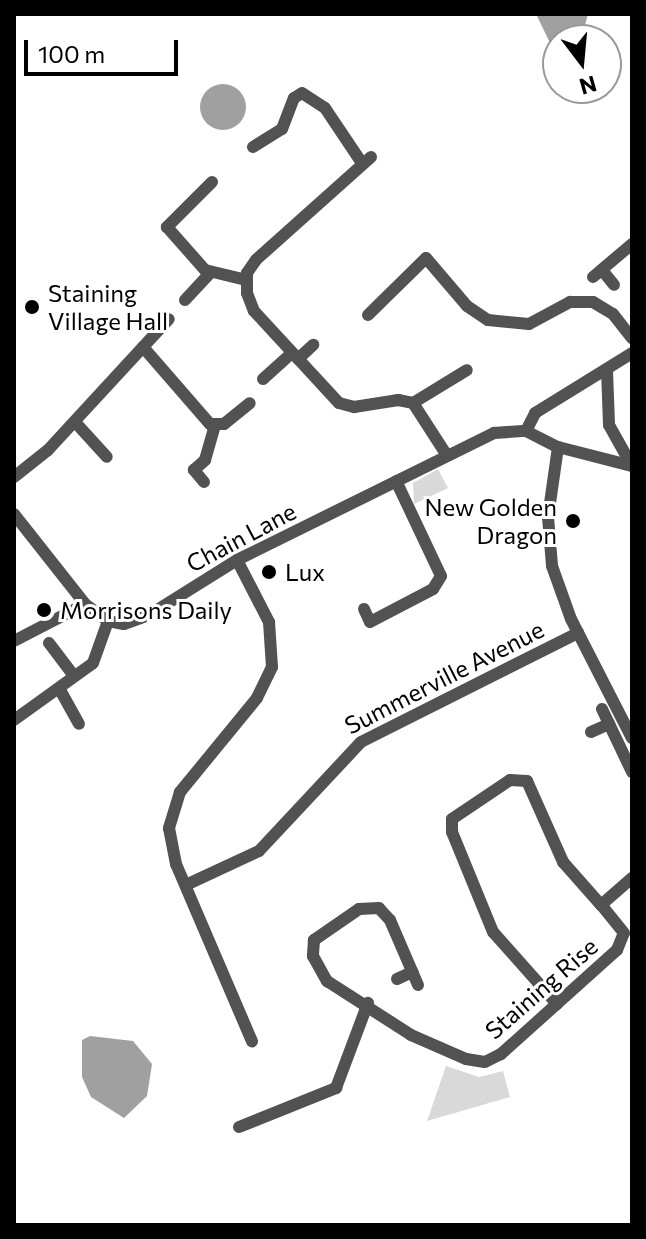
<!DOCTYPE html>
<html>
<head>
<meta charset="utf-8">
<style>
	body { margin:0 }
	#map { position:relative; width:646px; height:1239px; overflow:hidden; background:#fff; font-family:Commissioner,sans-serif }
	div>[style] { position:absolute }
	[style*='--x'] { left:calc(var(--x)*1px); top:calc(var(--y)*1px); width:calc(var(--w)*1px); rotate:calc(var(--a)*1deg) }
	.green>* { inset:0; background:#d9d9d9 }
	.water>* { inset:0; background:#a0a0a0 }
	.round { border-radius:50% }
	.minor>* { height:12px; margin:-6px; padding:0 6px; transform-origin:6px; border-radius:6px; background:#525252 }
	.dots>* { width:22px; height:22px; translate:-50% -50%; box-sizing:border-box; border:4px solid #fff; border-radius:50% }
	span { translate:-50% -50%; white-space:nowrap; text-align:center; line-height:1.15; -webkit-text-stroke:6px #fff; paint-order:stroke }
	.poi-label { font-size:24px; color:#000 }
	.left { translate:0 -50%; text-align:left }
	.right { translate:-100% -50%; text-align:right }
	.street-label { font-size:24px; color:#000 }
	.frame { position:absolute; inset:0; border:16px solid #000; pointer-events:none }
	.north { position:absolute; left:542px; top:24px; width:80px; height:80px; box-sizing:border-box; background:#fff; border:2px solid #999; border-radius:50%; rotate:164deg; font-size:22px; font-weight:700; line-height:32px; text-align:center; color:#000 }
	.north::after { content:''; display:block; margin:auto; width:28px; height:36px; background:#000; clip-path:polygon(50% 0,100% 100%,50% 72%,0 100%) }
	.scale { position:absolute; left:24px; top:40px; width:154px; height:36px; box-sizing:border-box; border:4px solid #000; border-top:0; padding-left:10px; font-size:24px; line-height:28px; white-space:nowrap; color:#000; -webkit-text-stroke:6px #fff; paint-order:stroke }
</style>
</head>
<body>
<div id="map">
	<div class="green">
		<i style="clip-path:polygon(438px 469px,448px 488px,414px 504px,413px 483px)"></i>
		<i style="clip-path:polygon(446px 1066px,479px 1077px,503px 1071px,510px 1097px,427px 1121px)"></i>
	</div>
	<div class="water">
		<i style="clip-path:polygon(536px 14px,588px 14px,581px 40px,551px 45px)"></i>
		<i class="round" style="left:200px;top:84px;width:46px;height:46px"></i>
		<i style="clip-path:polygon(90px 1036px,133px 1041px,152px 1064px,147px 1096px,124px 1118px,91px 1097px,82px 1077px,82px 1040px)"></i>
	</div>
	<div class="minor">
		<i style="--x:253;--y:147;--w:34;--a:-32"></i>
		<i style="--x:282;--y:129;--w:33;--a:-69"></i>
		<i style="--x:294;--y:98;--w:9;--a:-32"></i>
		<i style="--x:302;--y:93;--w:27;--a:33"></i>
		<i style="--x:325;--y:108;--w:66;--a:56.1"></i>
		<i style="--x:371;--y:157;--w:154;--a:138.2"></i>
		<i style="--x:256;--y:260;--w:16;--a:125"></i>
		<i style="--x:247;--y:273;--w:20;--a:90"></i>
		<i style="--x:247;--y:293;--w:19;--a:69"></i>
		<i style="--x:254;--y:311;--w:125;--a:47.3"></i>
		<i style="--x:339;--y:403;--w:16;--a:15"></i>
		<i style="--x:354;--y:407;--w:45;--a:-9"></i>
		<i style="--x:398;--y:400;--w:15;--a:11"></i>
		<i style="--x:212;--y:182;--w:64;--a:135"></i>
		<i style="--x:167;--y:227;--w:57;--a:48.5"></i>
		<i style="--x:205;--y:270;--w:42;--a:13.7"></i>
		<i style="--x:602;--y:270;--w:19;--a:51"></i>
		<i style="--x:593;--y:277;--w:51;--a:-40.2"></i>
		<i style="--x:185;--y:300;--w:37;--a:-47"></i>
		<i style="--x:368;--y:315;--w:81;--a:-44.5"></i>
		<i style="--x:426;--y:258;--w:63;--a:49.5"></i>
		<i style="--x:467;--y:306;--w:25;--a:34"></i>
		<i style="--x:488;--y:320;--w:41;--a:5.6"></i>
		<i style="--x:529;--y:324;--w:47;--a:-28.2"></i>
		<i style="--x:570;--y:302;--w:23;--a:0"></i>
		<i style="--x:593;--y:302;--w:23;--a:31"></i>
		<i style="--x:613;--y:314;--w:31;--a:52"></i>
		<i style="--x:143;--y:347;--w:102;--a:49"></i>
		<i style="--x:210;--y:424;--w:14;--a:0"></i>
		<i style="--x:224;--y:424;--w:33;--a:-39"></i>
		<i style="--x:298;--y:359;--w:21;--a:-43"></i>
		<i style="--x:607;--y:370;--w:55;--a:87.9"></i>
		<i style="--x:609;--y:425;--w:47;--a:60.7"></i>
		<i style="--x:263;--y:379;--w:39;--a:-42"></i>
		<i style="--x:75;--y:422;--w:47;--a:47.6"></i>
		<i style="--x:526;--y:431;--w:20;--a:-63"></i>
		<i style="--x:535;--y:413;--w:114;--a:-31.7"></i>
		<i style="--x:558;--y:447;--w:71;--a:98.1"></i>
		<i style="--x:548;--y:517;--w:49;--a:85.3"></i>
		<i style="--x:552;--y:566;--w:56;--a:70.3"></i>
		<i style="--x:571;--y:619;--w:134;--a:62.9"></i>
		<i style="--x:446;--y:454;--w:61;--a:-122.9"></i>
		<i style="--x:413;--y:403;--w:63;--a:-31.4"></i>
		<i style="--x:14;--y:477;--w:43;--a:-38.5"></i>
		<i style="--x:48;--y:450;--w:178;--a:-47.3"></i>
		<i style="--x:204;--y:482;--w:16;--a:-130"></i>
		<i style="--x:194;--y:470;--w:15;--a:-42"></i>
		<i style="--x:205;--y:460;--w:35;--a:-74"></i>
		<i style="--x:14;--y:514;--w:115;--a:51.7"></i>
		<i style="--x:85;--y:604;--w:29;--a:36"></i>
		<i style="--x:108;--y:621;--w:16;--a:11"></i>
		<i style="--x:124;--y:624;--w:27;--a:-20"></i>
		<i style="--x:149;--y:615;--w:104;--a:-32"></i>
		<i style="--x:237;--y:560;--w:287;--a:-26.3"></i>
		<i style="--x:494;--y:433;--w:32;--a:-4"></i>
		<i style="--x:526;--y:431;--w:36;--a:27"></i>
		<i style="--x:558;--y:447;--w:76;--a:14.4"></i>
		<i style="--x:237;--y:560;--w:70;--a:62.7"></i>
		<i style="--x:269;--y:622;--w:45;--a:86.2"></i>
		<i style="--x:272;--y:667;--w:34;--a:116"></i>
		<i style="--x:257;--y:698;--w:122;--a:129.3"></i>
		<i style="--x:180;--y:792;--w:38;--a:107"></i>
		<i style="--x:169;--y:828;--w:37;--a:79"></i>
		<i style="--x:176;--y:864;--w:193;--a:66.8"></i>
		<i style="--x:364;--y:609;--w:14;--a:65"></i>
		<i style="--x:370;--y:622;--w:71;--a:-27.6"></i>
		<i style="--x:433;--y:589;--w:15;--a:-58"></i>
		<i style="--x:441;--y:576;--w:105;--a:-115.3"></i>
		<i style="--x:14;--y:641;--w:80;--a:-27.5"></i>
		<i style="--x:49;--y:643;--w:41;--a:52.9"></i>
		<i style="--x:59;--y:688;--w:41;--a:60.9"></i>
		<i style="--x:602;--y:709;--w:70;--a:64.5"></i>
		<i style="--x:14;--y:720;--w:97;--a:-35.8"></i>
		<i style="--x:93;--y:663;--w:45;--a:-70.3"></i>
		<i style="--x:591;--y:732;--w:20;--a:-24"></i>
		<i style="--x:188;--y:884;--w:78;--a:-24.9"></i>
		<i style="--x:259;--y:851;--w:149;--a:-46.9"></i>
		<i style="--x:361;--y:742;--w:243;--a:-26.7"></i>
		<i style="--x:397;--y:979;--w:17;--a:-25"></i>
		<i style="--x:418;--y:985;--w:71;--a:-113.3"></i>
		<i style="--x:390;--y:920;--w:16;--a:-133"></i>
		<i style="--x:379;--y:908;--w:20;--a:177"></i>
		<i style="--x:359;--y:909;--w:55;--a:145.4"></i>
		<i style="--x:314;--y:940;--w:16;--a:94"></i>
		<i style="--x:313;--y:956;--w:29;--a:61"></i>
		<i style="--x:327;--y:981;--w:100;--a:32.7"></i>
		<i style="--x:411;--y:1035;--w:60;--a:23.6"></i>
		<i style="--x:466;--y:1059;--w:19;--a:9"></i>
		<i style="--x:485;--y:1062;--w:18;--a:-27"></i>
		<i style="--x:501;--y:1054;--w:156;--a:-41.9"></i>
		<i style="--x:617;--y:950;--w:18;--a:-68"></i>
		<i style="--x:624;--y:933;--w:36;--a:-129"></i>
		<i style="--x:601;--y:905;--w:41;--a:-41.1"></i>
		<i style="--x:557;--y:1004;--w:96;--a:-131.6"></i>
		<i style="--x:493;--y:932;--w:108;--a:-112.3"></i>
		<i style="--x:452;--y:832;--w:13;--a:-90"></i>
		<i style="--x:452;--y:819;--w:70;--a:-33.9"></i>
		<i style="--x:510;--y:780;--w:17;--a:3"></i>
		<i style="--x:527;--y:781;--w:89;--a:66"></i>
		<i style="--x:563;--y:862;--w:57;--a:48.5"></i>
		<i style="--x:239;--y:1127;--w:105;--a:-21.9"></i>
		<i style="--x:336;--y:1088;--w:91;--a:-69.4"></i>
	</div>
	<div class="dots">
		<i style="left:32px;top:307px;background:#000"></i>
		<i style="left:573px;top:521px;background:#000"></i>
		<i style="left:269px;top:572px;background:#000"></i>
		<i style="left:44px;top:610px;background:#000"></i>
	</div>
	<div class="poi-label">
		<span class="left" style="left:48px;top:307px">Staining<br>Village Hall</span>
		<span class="right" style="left:557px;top:521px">New Golden<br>Dragon</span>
		<span class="left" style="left:285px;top:572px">Lux</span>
		<span class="left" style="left:60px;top:610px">Morrisons Daily</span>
	</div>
	<div class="street-label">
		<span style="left:241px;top:537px;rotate:-28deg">Chain Lane</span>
		<span style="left:444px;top:677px;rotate:-27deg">Summerville Avenue</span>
		<span style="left:541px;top:988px;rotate:-41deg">Staining Rise</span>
	</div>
	<div class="frame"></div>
	<div class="north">N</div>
	<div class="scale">100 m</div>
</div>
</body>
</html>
